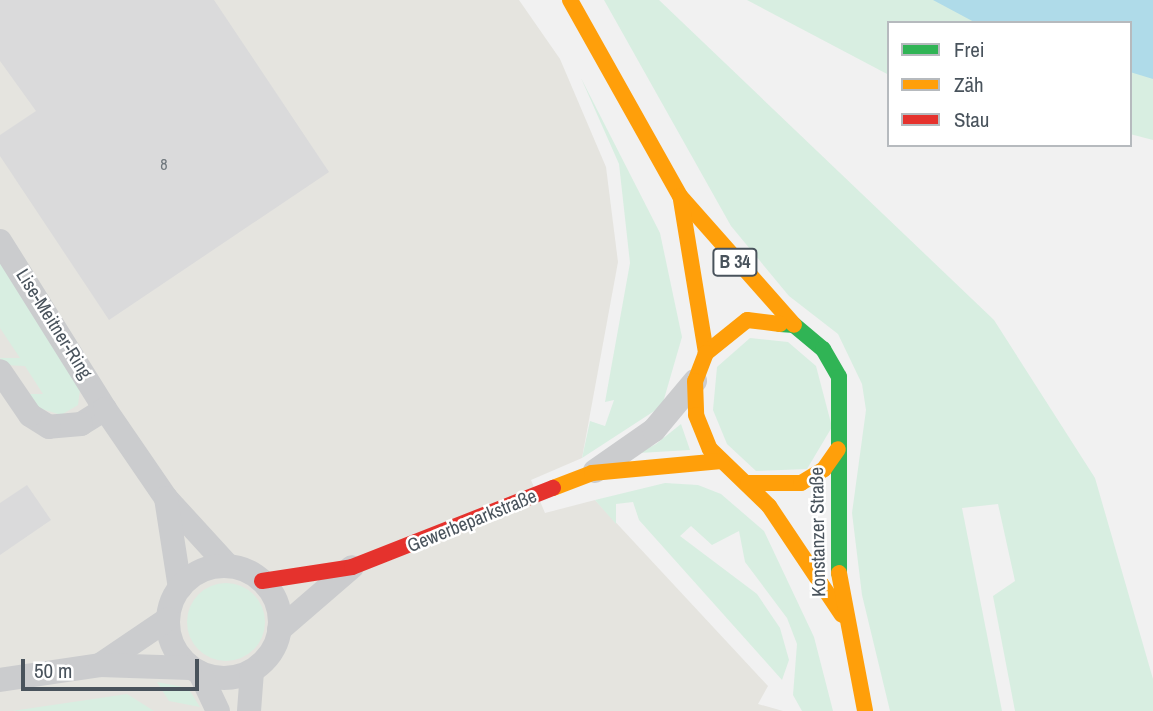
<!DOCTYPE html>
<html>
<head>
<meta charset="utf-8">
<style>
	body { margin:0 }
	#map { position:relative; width:1153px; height:711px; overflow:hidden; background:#f1f1f1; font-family:"Archivo Narrow",sans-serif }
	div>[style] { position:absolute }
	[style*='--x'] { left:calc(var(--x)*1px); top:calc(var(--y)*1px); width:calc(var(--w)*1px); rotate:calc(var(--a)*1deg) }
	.commercial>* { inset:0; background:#e5e4df }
	.green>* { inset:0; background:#d8eee1 }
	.round { border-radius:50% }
	.water>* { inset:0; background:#afdbe9 }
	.building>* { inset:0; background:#dadadb }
	.street>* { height:24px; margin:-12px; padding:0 12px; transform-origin:12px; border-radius:12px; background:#cbccce }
	.street>.ring { margin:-12px; padding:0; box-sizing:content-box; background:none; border:24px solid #cbccce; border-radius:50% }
	.fast>* { height:16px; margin:-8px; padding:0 8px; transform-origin:8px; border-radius:8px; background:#30b455 }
	.slow>* { height:16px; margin:-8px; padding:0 8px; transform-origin:8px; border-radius:8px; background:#ff9f0a }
	.jam>* { height:16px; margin:-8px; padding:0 8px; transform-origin:8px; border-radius:8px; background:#e5322d }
	span { translate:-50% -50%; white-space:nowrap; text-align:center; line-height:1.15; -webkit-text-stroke:5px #fff; paint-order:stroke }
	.number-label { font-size:16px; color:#6e767c }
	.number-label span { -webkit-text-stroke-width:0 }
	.shield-label span { padding:2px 5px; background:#fff; border:2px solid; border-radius:5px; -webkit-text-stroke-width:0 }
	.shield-label { font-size:18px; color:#49535c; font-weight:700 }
	.street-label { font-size:19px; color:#49535c }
	.legend { position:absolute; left:887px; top:21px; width:245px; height:126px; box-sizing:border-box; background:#fff; border:2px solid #b6babe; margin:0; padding:9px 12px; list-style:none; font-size:21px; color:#49535c }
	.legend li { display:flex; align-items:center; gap:14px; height:35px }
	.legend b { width:35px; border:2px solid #b6babe }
	.scale { position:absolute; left:21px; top:659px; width:178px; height:32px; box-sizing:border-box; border:4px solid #49535c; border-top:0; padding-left:9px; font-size:21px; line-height:24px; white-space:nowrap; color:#49535c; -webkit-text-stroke:5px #fff; paint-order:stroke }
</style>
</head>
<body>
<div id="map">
	<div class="commercial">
		<i style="clip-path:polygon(0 0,519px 0,560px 59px,606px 167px,618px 262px,582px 458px,531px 480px,545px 513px,595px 500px,768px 686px,758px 704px,783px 711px,0 711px)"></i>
	</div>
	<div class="green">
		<i style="clip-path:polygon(604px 0,659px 0,994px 320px,1095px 478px,1153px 679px,1153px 711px,1015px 711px,993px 596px,1015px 581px,998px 504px,962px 508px,1002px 711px,890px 711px,862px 595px,852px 513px,866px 410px,862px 384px,838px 334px,789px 296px,731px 226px)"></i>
		<i style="clip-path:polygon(747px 0,1153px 0,1153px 140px,1130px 134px,1130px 23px,889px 23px,889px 75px)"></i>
		<i style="clip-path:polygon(581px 78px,660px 233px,682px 337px,662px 406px,582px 458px,590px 421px,605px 426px,614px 400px,605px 402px,630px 263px,619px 164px)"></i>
		<i style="clip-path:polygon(0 255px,80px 390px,78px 405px,61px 415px,39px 408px,25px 394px,43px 394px,25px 366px,4px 365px,0 358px,20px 358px,0 328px)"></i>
		<i style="clip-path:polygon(750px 338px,788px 342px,816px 366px,832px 427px,807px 469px,756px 471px,727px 444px,713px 410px,717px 367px)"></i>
		<i style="clip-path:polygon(681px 424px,690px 450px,639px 453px,656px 444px)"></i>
		<i style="clip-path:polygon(665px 483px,698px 485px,721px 494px,764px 531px,814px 637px,833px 711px,802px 711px,793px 695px,797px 644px,787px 618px,745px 562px,739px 531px,712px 545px,691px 526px,680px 536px,757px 594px,780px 628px,789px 660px,782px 680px,639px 520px,633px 502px,616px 504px,616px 524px,595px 500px)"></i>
		<i class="round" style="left:187px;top:583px;width:78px;height:78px"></i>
		<i style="clip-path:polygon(157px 682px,188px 688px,200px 707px,169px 701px)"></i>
		<i style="clip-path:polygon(127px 694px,154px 711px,12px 711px)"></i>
	</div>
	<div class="water">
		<i style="clip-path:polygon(933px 0,1153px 0,1153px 79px,1130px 72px,1130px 23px,976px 23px)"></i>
	</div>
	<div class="building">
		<i style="clip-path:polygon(0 0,214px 0,329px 172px,109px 320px,0 156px,0 135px,36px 111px,0 61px)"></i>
		<i style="clip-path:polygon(27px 485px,51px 520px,0 555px,0 503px)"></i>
	</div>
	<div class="street">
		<i style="--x:0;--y:241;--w:198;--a:58"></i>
		<i style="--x:105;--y:409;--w:28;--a:148"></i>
		<i style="--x:81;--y:424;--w:32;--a:175"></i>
		<i style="--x:49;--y:427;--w:22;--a:-148"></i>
		<i style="--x:30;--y:415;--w:53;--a:-124.3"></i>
		<i style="--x:105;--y:409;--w:108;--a:55.6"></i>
		<i style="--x:166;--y:498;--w:92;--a:47.6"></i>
		<i style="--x:595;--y:471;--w:72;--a:-34.8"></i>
		<i style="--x:654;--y:430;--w:64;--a:-50.1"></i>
		<i style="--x:166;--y:498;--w:91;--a:81.2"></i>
		<i class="ring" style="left:168px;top:566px;width:88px;height:88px"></i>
		<i style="--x:279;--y:630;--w:96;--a:-40.8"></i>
		<i style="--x:100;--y:665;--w:82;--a:-34.1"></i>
		<i style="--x:200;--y:673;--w:42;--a:64.7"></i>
		<i style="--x:0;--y:680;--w:101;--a:-8.5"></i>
		<i style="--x:100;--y:665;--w:90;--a:1.9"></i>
		<i style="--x:249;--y:711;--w:40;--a:-85.7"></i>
	</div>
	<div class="fast">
		<i style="--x:780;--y:324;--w:14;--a:4"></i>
		<i style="--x:794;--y:325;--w:38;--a:40"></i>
		<i style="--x:823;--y:349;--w:32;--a:60"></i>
		<i style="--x:839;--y:377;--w:196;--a:90"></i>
	</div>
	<div class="slow">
		<i style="--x:570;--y:0;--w:225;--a:60.7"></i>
		<i style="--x:680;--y:196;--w:172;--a:48.5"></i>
		<i style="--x:681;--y:200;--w:155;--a:80.7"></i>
		<i style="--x:780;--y:324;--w:33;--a:-173"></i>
		<i style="--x:747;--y:320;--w:53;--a:141.2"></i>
		<i style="--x:706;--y:353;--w:30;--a:111"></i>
		<i style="--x:695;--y:381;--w:34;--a:88"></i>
		<i style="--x:696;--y:415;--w:37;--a:68"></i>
		<i style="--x:710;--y:449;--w:82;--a:44"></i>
		<i style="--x:769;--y:506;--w:131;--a:56.2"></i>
		<i style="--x:748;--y:483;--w:53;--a:0"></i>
		<i style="--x:801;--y:483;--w:27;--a:-31"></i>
		<i style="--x:824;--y:469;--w:24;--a:-55"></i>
		<i style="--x:553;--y:488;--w:42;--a:-21"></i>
		<i style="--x:592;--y:473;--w:130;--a:-5.3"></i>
		<i style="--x:839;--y:573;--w:140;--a:79.3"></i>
	</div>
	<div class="jam">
		<i style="--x:262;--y:581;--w:91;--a:-8.8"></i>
		<i style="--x:352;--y:567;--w:216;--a:-21.5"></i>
	</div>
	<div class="number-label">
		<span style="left:164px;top:164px">8</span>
	</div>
	<div class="shield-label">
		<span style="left:735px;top:262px">B 34</span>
	</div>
	<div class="street-label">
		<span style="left:54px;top:324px;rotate:58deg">Lise-Meitner-Ring</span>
		<span style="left:472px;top:521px;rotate:-22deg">Gewerbeparkstraße</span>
		<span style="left:818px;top:532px;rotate:-91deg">Konstanzer Straße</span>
	</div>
	<ul class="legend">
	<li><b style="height:9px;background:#30b455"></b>Frei</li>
	<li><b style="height:9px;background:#ff9f0a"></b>Zäh</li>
	<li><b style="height:9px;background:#e5322d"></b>Stau</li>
	</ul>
	<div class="scale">50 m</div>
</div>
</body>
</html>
